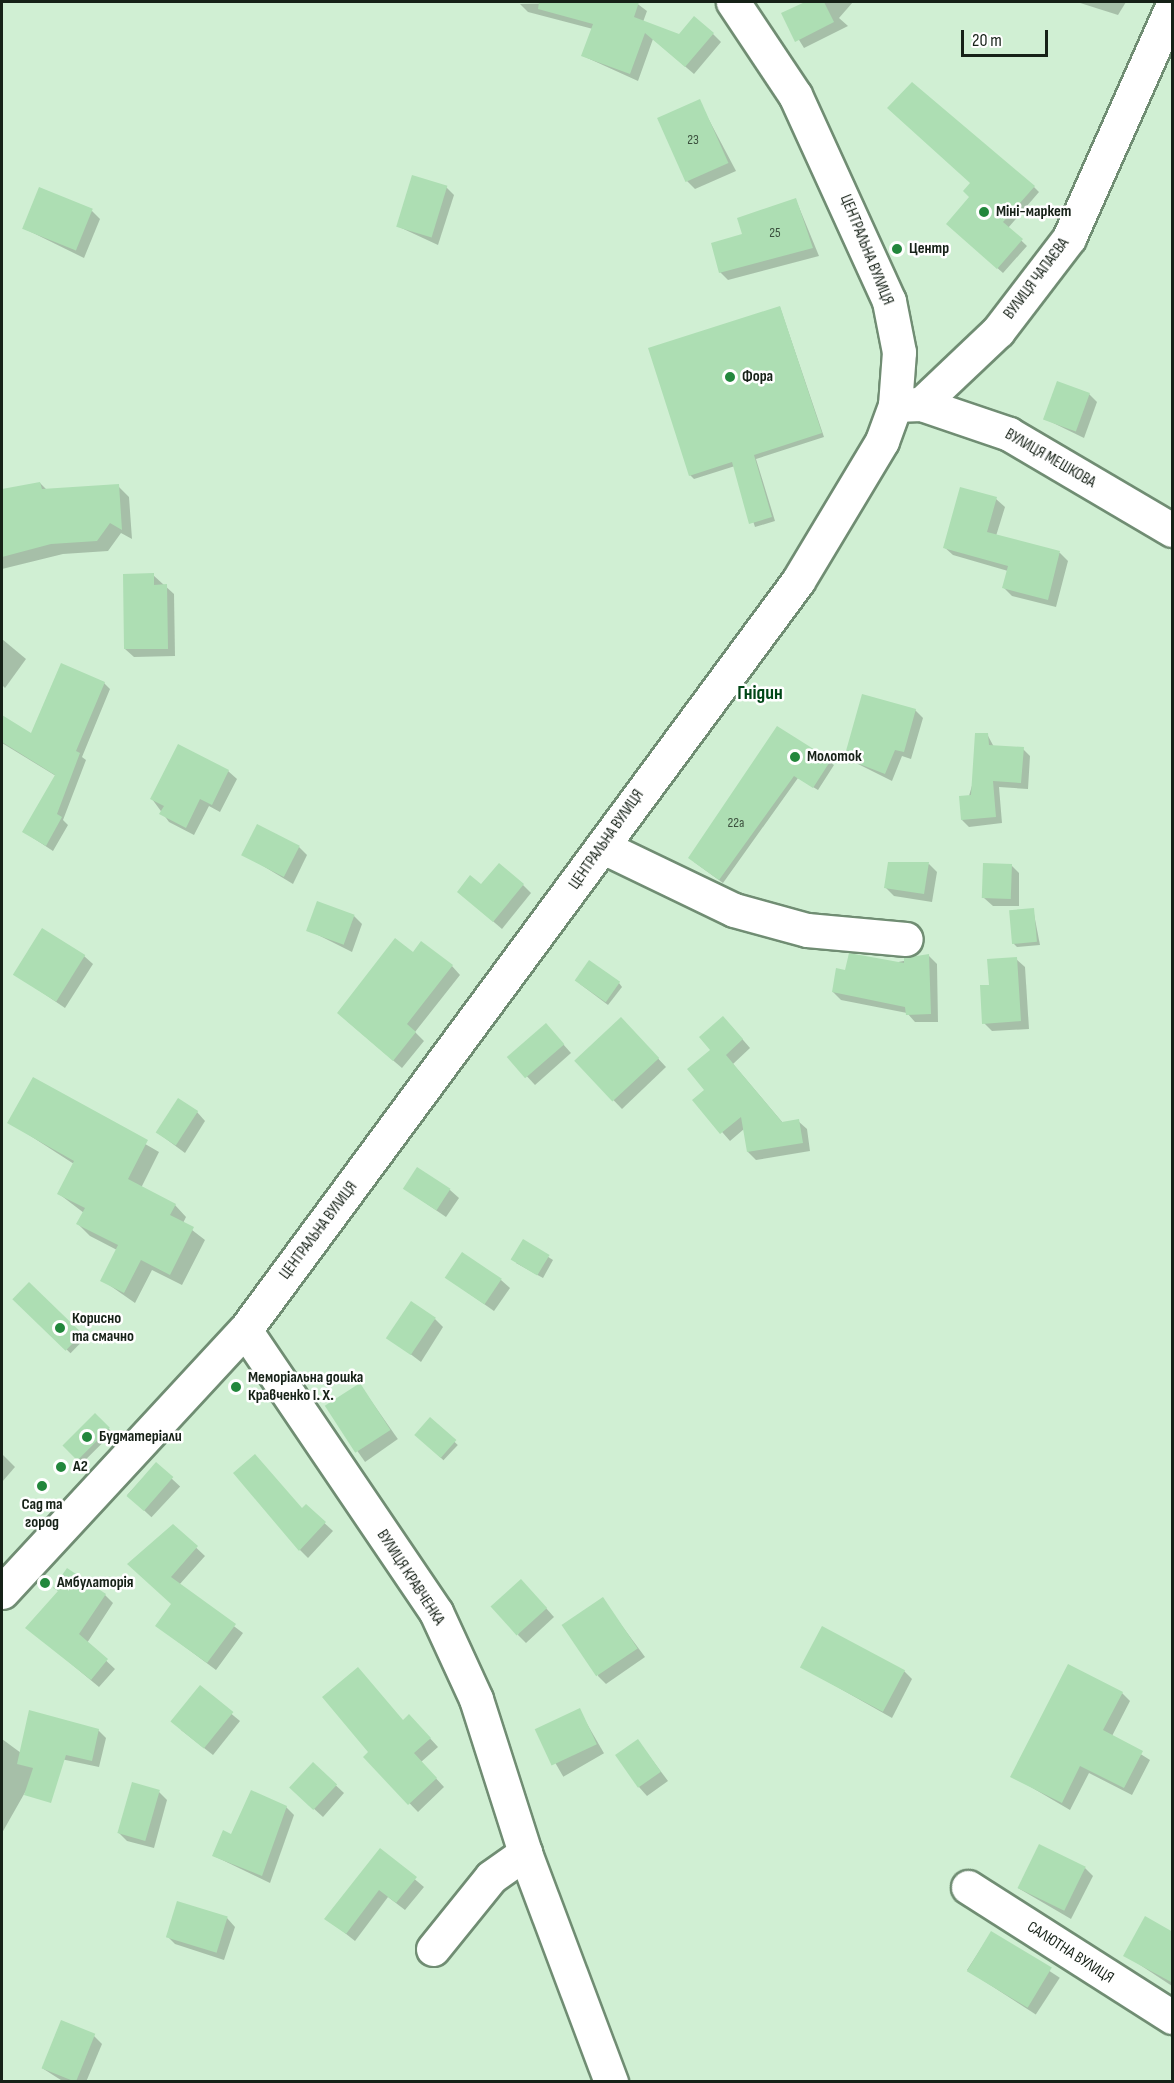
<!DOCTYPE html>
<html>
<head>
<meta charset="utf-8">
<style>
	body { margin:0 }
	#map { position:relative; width:1174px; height:2083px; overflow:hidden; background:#d0efd3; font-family:"Sofia Sans Condensed",sans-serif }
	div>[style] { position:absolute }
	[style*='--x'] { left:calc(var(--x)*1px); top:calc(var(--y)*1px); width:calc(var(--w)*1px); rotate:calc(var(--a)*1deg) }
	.shadow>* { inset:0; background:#0003; transform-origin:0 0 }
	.building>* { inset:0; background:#addeb3; transform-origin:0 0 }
	.roads { filter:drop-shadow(2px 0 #708d73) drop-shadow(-2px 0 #708d73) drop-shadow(0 2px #708d73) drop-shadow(0 -2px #708d73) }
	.minor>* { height:33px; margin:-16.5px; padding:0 16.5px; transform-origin:16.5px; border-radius:16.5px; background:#fff }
	.dots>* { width:16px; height:16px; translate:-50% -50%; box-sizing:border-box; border:3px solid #fff; border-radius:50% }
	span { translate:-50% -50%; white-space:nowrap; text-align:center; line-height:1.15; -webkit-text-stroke:5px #fff; paint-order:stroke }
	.number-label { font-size:14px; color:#3c503e }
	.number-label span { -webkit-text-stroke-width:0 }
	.poi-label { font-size:16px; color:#162117; font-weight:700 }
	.left { translate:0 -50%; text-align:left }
	.street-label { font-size:16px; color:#162117 }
	.quarter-label { font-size:20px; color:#004616; font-weight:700 }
	.frame { position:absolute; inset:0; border:3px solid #162117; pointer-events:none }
	.scale { position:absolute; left:961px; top:30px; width:87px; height:27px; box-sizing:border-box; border:3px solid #162117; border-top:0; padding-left:8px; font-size:18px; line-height:21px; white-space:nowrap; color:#162117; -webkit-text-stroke:4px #fff; paint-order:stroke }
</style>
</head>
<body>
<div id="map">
	<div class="shadow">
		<i style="clip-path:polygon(635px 2px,647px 11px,643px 22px,679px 36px,713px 34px,721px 42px,694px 74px,653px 39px,638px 81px,583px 56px,593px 29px,528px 12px,520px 4px)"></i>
		<i style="clip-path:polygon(809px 2px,853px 2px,839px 18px,848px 26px,804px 48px,783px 14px)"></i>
		<i style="clip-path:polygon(1077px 2px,1126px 2px,1118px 15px)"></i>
		<i style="clip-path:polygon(699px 101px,736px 171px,695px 189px,687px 181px)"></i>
		<i style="clip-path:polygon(446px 187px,454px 195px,438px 245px,397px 226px)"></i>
		<i style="clip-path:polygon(1034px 187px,1039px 192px,1008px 228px,1027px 246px,1003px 273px,953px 229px,971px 197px)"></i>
		<i style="clip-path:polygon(796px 200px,819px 256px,728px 280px,720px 272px,744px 235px)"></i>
		<i style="clip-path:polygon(92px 211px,100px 219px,84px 258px,23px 228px)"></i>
		<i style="clip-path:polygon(780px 307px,824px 437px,756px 459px,775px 521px,755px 527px,735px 466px,694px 479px,690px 475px)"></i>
		<i style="clip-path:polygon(1089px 394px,1097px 402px,1084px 438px,1045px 419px)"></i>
		<i style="clip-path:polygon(40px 483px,47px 490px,118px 486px,129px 497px,132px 539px,121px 533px,108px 551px,63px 554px,2px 569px,2px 490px)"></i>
		<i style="clip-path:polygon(996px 499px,1005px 507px,996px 536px,1060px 553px,1068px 561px,1056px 607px,1012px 596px,1004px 588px,1008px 571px,953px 555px,944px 547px)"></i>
		<i style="clip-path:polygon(153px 575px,174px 594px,175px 656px,134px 657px,125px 649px)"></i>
		<i style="clip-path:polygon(2px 639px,26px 659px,5px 688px,2px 685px)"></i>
		<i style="clip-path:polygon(104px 683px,110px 689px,82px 757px,86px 760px,63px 820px,68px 825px,53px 851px,24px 832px,56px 776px,2px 743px,2px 717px,32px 735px)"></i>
		<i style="clip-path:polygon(915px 710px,923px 718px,911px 759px,902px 756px,892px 781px,846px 758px)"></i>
		<i style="clip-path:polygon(778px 728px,834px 765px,818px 790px,798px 778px,723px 883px,694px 862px)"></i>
		<i style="clip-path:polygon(987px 734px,994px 747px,1023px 749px,1030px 756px,1028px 789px,999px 787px,1002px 823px,969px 827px,962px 820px)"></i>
		<i style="clip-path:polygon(228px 771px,237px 779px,220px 812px,209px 806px,194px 835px,169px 822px,152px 799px)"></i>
		<i style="clip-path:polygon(299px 847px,307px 855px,293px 884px,243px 854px)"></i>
		<i style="clip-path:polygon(929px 864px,937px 872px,932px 902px,894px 896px,886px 888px)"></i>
		<i style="clip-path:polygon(1011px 865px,1019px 873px,1019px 906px,993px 906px,984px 898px)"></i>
		<i style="clip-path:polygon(523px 885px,531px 893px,502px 929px,459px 892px)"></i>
		<i style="clip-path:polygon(1033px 909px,1040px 945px,1017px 947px,1013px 943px)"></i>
		<i style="clip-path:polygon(354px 916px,362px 924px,352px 952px,308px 930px)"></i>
		<i style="clip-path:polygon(413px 954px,452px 966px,460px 975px,415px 1032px,424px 1041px,402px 1068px,347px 1021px)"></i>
		<i style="clip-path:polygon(84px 956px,93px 964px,65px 1008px,15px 974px)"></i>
		<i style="clip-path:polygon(929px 956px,937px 964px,938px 1022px,915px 1022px,907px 1013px,841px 1000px,833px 992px,847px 972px)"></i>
		<i style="clip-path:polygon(1016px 959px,1025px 967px,1029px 1029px,992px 1031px,984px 1023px,990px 986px)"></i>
		<i style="clip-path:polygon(619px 983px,622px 987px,608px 1005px,580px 984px)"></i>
		<i style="clip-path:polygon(731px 1026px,750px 1048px,733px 1064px,783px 1123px,798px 1121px,807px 1129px,810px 1151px,756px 1160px,748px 1152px,744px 1129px,730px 1141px,694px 1100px,706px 1090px,713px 1050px)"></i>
		<i style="clip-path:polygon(629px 1027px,666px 1067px,622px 1109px,576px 1061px)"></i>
		<i style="clip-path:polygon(554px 1034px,571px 1053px,535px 1085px,509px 1057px)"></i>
		<i style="clip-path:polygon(33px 1079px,159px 1152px,141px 1188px,175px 1205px,186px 1217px,183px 1223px,205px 1240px,182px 1285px,152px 1270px,135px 1303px,102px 1280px,117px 1250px,90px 1236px,78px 1224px,84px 1213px,59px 1194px,74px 1164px,9px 1122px)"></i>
		<i style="clip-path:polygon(197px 1112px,205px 1121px,185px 1153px,158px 1133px)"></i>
		<i style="clip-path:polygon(405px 1189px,450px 1190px,459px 1198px,446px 1217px)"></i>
		<i style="clip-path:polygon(523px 1241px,553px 1260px,543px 1278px,516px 1263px)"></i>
		<i style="clip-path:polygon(447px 1278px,501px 1280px,510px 1288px,494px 1311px)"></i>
		<i style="left:29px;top:1284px;width:78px;height:21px;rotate:44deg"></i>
		<i style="clip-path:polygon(435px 1319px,443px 1327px,421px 1362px,389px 1338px)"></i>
		<i style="left:360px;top:1385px;width:66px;height:40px;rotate:55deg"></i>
		<i style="left:95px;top:1415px;width:25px;height:43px;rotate:45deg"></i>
		<i style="left:430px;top:1419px;width:38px;height:21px;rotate:43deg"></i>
		<i style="clip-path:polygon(2px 1454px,15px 1467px,2px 1482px)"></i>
		<i style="left:156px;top:1464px;width:33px;height:42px;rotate:43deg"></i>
		<i style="clip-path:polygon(306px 1506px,333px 1531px,308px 1558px,300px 1550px)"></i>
		<i style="clip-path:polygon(173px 1526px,205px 1556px,179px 1585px,243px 1633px,216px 1670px,157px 1626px,173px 1604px,137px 1572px)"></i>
		<i style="clip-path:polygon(55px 1588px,105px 1595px,113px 1603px,87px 1643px,115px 1669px,99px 1687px,28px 1628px,59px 1592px)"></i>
		<i style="clip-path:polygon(529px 1589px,554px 1617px,526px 1643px,518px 1635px)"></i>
		<i style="clip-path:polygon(602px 1599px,645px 1657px,606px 1684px,598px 1676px)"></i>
		<i style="clip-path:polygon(802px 1667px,904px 1671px,912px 1679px,892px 1718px)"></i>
		<i style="clip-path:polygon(200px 1688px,240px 1721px,213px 1755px,181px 1730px)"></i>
		<i style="clip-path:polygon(1122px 1693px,1130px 1701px,1112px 1736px,1150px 1760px,1132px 1795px,1089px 1773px,1070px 1810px,1012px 1776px)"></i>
		<i style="left:579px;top:1710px;width:50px;height:47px;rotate:60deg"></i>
		<i style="clip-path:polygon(403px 1722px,417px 1724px,438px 1747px,421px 1762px,444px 1787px,418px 1812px,365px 1757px)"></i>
		<i style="clip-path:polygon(98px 1730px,106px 1738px,99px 1767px,56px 1758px,49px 1750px,2px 1833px,2px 1739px,21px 1753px)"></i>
		<i style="clip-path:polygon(638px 1741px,668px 1781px,647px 1796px,639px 1787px)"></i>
		<i style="clip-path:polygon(313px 1764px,344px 1793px,323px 1817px,300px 1796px)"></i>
		<i style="clip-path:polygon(159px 1792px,167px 1800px,154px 1848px,127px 1841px,119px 1833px)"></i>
		<i style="clip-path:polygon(286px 1807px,294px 1815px,270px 1883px,214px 1856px,232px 1836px)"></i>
		<i style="clip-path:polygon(380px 1850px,424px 1887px,405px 1910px,388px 1897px,355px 1941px,326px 1918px)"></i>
		<i style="clip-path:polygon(1085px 1868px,1093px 1876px,1071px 1919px,1018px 1888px)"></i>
		<i style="clip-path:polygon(227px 1918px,235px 1927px,224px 1960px,175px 1944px,167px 1936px)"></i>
		<i style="left:991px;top:1933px;width:82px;height:44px;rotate:33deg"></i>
		<i style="clip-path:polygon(1172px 1934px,1172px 1986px,1125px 1955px)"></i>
		<i style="clip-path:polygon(94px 2036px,102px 2044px,86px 2082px,64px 2082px,42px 2068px)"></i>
	</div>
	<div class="building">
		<i style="clip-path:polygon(539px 2px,639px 2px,634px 17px,679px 34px,694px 16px,714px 33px,685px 67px,645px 33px,630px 74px,581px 56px,593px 24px,538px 9px)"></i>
		<i style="clip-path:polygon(805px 2px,824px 2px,834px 22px,795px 42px,781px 13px)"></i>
		<i style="clip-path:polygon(912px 82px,1035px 186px,1003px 222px,1023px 239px,997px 269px,946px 224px,969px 197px,963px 191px,970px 183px,887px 108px)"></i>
		<i style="left:700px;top:99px;width:70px;height:47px;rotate:66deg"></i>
		<i style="left:412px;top:175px;width:37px;height:54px;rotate:17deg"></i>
		<i style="left:39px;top:187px;width:58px;height:45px;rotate:22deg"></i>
		<i style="clip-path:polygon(796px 198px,813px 248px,719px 273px,711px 243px,742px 234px,737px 218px)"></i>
		<i style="clip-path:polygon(780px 306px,822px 433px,754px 455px,772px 517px,749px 524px,732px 462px,689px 476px,648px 348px)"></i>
		<i style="left:1057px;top:381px;width:35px;height:41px;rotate:20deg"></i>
		<i style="clip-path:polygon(40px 482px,42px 489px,119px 484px,122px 530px,110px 523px,97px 541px,51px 544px,2px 557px,2px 489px)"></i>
		<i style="clip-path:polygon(960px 487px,997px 497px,987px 532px,1060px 551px,1048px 600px,1002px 588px,1008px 566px,943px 548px)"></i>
		<i style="clip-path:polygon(154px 573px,154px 585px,167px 584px,168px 649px,124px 649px,123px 574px)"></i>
		<i style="clip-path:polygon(61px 663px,105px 682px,76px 751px,80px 753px,57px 814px,62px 817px,46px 846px,22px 832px,55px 775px,2px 742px,2px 715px,31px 733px)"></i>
		<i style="clip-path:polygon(862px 694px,916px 709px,904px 752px,895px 750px,885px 774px,844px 758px)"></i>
		<i style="clip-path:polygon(777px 726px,831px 760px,813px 788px,794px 776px,719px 880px,688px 858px)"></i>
		<i style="clip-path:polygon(975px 733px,988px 733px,989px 745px,1024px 747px,1021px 783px,993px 781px,996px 817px,961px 820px,959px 796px,971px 795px)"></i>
		<i style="clip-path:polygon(178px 744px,229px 770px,212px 805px,200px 799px,186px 828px,159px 814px,164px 806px,150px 799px)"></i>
		<i style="left:257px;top:824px;width:48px;height:35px;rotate:27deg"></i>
		<i style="clip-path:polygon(888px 862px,929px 862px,924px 894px,884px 888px)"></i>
		<i style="clip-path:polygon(499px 863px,524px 884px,493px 922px,457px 892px,470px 875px,481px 884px)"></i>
		<i style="left:983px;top:863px;width:29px;height:35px;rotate:2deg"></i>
		<i style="left:317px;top:901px;width:40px;height:32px;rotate:20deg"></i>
		<i style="left:1034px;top:908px;width:34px;height:25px;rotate:85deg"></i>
		<i style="left:42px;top:928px;width:51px;height:55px;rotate:32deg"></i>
		<i style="clip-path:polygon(395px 938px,413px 952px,421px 941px,453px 965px,407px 1024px,416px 1032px,393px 1061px,337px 1013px)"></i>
		<i style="clip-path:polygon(849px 953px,904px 963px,904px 958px,929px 954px,931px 1014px,906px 1015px,905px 1007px,832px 992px,836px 968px,845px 970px)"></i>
		<i style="clip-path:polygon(1017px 957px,1021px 1021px,982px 1024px,980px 985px,989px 985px,987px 959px)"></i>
		<i style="left:589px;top:960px;width:38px;height:25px;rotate:35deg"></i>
		<i style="clip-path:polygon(723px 1016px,743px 1039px,726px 1055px,782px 1122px,799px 1119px,803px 1143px,747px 1152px,741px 1117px,720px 1134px,692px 1100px,704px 1090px,687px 1069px,710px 1050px,699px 1037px)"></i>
		<i style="left:621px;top:1017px;width:56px;height:64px;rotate:47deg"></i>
		<i style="left:546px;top:1023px;width:28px;height:52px;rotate:49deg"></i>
		<i style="clip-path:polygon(33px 1077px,148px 1140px,128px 1179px,176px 1204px,170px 1215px,194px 1227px,170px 1275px,141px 1260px,124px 1293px,100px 1281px,118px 1245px,76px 1224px,85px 1208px,57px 1194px,74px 1161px,7px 1123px)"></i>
		<i style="left:178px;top:1098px;width:24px;height:41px;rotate:33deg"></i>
		<i style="left:417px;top:1167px;width:40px;height:26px;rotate:33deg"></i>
		<i style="left:523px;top:1239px;width:31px;height:24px;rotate:31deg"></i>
		<i style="left:462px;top:1252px;width:48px;height:31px;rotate:34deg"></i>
		<i style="left:29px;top:1282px;width:74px;height:24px;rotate:44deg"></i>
		<i style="left:411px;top:1301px;width:30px;height:45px;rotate:34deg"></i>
		<i style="left:360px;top:1383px;width:56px;height:42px;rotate:57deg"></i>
		<i style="left:95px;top:1413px;width:21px;height:46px;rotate:45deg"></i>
		<i style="left:430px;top:1417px;width:35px;height:24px;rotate:41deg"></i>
		<i style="clip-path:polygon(255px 1454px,302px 1508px,306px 1504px,326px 1522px,299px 1551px,233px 1473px)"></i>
		<i style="left:156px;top:1462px;width:23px;height:45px;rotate:41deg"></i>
		<i style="clip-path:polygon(173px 1524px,198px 1546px,171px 1577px,236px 1624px,207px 1663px,155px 1626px,171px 1604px,127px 1564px)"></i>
		<i style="clip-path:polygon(67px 1568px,106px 1594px,79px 1634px,108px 1659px,91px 1680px,25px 1628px,58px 1591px,53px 1588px)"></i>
		<i style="left:521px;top:1579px;width:39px;height:41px;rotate:48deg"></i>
		<i style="left:603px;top:1597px;width:62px;height:50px;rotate:56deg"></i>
		<i style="left:822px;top:1626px;width:94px;height:47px;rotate:28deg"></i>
		<i style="clip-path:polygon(1068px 1664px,1123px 1692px,1103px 1730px,1143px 1751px,1124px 1788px,1080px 1766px,1062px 1803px,1010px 1777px)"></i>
		<i style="clip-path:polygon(358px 1667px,403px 1720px,409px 1714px,431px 1738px,414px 1753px,437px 1778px,408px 1805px,363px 1757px,368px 1752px,322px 1697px)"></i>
		<i style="left:200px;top:1685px;width:43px;height:47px;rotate:39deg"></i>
		<i style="left:580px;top:1708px;width:40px;height:50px;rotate:65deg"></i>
		<i style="clip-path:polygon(29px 1710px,99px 1729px,92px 1761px,66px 1755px,51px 1803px,24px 1795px,33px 1768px,17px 1764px)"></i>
		<i style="left:638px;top:1739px;width:40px;height:28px;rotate:55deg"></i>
		<i style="left:313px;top:1762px;width:33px;height:35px;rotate:43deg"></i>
		<i style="left:132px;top:1782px;width:29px;height:53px;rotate:16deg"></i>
		<i style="clip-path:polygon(251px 1790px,287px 1806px,262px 1876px,212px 1856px,223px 1830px,231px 1834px)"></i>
		<i style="left:1039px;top:1844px;width:52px;height:49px;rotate:26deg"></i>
		<i style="clip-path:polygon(380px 1848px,417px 1877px,396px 1903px,379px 1890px,346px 1934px,324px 1919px)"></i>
		<i style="left:177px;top:1901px;width:53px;height:38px;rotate:17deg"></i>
		<i style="clip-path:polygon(1145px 1916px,1173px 1932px,1173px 1983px,1123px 1956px)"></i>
		<i style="left:991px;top:1931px;width:71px;height:47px;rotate:31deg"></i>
		<i style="left:61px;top:2020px;width:37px;height:52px;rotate:22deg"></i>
	</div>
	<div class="roads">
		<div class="minor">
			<i style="--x:921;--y:404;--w:93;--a:18.8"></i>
			<i style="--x:1009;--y:434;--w:189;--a:30.5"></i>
			<i style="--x:895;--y:405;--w:26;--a:-2"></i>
			<i style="--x:921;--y:404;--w:106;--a:-43.5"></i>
			<i style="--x:998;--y:331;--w:117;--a:-52.6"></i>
			<i style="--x:1069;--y:238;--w:253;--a:-66"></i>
			<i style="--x:603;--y:847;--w:145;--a:25.7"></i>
			<i style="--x:734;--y:910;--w:76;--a:15.3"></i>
			<i style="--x:807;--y:930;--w:99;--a:5.2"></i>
			<i style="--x:245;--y:1330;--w:341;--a:55.9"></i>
			<i style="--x:436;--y:1612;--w:96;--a:65.3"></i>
			<i style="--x:476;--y:1699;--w:162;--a:72.3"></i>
			<i style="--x:525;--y:1853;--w:245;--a:69.4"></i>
			<i style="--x:2;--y:1592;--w:357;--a:-47.2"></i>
			<i style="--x:245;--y:1330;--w:931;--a:-53.56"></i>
			<i style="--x:798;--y:581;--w:163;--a:-59"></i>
			<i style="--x:882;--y:441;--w:38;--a:-70"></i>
			<i style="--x:895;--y:405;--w:53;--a:-85.7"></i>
			<i style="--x:899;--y:352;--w:52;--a:-101.1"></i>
			<i style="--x:889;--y:301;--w:226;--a:-114.5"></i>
			<i style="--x:795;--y:95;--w:112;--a:-123.7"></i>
			<i style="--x:968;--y:1887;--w:242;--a:32.5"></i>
			<i style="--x:433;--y:1949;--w:92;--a:-51.1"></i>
			<i style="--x:491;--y:1877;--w:42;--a:-35.2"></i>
		</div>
	</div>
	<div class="dots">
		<i style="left:984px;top:212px;background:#22873c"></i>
		<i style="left:897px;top:249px;background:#22873c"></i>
		<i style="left:730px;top:377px;background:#22873c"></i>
		<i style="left:795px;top:757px;background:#22873c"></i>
		<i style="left:60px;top:1328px;background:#22873c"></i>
		<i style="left:236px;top:1387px;background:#22873c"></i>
		<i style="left:87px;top:1437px;background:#22873c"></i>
		<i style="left:61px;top:1467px;background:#22873c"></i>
		<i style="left:42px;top:1486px;background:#22873c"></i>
		<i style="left:45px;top:1583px;background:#22873c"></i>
	</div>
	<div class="number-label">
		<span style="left:693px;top:140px">23</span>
		<span style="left:775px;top:233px">25</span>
		<span style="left:736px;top:823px">22а</span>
	</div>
	<div class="poi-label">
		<span class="left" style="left:996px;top:212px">Міні-маркет</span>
		<span class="left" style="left:909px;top:249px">Центр</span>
		<span class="left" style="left:742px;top:377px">Фора</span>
		<span class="left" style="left:807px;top:757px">Молоток</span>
		<span class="left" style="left:72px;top:1328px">Корисно<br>та смачно</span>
		<span class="left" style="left:248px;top:1387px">Меморіальна дошка<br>Кравченко І. Х.</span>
		<span class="left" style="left:99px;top:1437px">Будматеріали</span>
		<span class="left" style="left:73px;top:1467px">А2</span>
		<span style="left:42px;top:1514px">Сад та<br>город</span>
		<span class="left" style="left:57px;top:1583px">Амбулаторія</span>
	</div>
	<div class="street-label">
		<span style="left:866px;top:250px;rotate:68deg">ЦЕНТРАЛЬНА ВУЛИЦЯ</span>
		<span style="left:1037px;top:279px;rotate:-53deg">ВУЛИЦЯ ЧАПАЄВА</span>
		<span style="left:1050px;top:459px;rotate:30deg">ВУЛИЦЯ МЕШКОВА</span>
		<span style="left:607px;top:840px;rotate:-55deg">ЦЕНТРАЛЬНА ВУЛИЦЯ</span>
		<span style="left:319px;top:1231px;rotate:-53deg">ЦЕНТРАЛЬНА ВУЛИЦЯ</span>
		<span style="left:410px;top:1578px;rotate:57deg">ВУЛИЦЯ КРАВЧЕНКА</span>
		<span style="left:1070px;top:1953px;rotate:33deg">САЛЮТНА ВУЛИЦЯ</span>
	</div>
	<div class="quarter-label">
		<span style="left:760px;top:693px">Гнідин</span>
	</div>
	<div class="frame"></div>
	<div class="scale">20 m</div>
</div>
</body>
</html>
